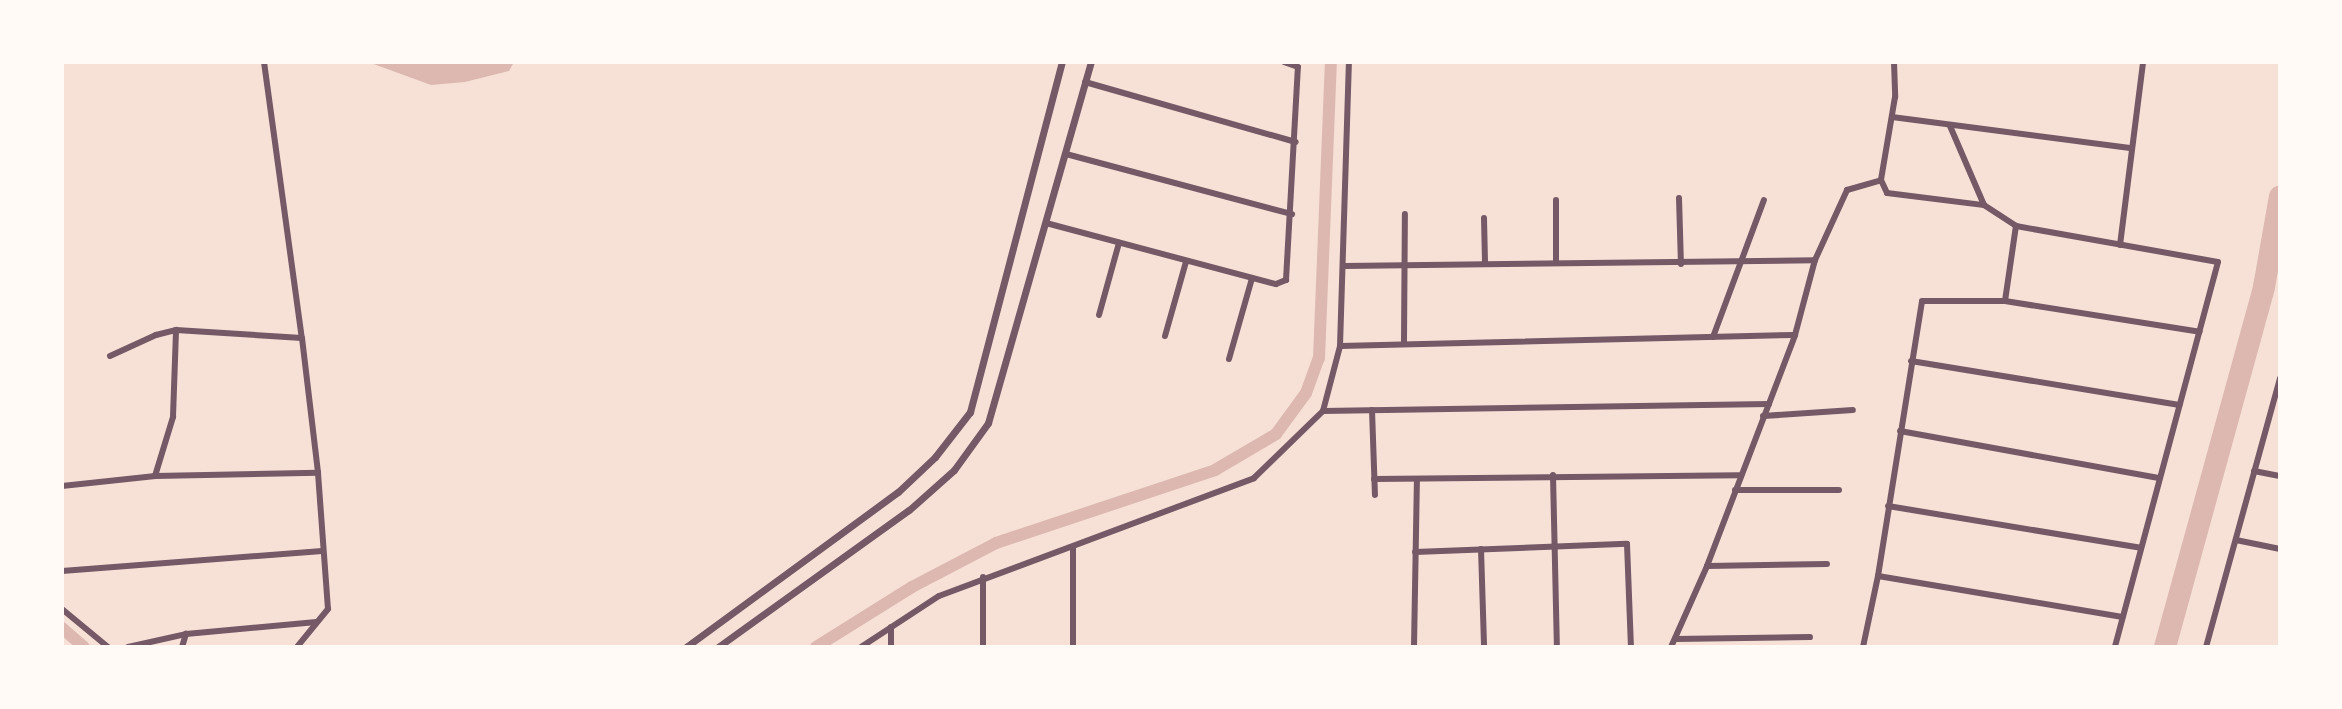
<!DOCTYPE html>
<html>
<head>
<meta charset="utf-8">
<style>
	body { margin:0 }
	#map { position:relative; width:2342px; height:709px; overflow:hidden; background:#f7e1d7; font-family:"DejaVu Sans",sans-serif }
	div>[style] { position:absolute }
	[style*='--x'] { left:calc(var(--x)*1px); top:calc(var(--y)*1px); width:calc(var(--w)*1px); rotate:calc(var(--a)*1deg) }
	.water>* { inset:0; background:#dcb8b0 }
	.canal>* { height:12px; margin:-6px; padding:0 6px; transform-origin:6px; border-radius:6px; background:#dcb8b0 }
	.river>* { height:22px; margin:-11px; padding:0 11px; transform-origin:11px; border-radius:11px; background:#dcb8b0 }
	.minor>* { height:6px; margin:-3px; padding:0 3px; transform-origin:3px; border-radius:3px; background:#755966 }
	.tertiary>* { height:7px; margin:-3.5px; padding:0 3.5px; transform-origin:3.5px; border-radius:3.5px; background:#755966 }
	span { translate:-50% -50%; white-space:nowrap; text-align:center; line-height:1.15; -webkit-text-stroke:7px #fffaf5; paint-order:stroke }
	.frame { position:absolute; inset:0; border:64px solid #fffaf5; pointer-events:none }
</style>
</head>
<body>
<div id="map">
	<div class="water">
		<i style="clip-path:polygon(368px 62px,514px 62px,509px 71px,465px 82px,431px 85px)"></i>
	</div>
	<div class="canal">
		<i style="--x:62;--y:628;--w:29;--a:41"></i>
		<i style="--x:816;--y:647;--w:113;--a:-32"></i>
		<i style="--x:912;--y:587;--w:95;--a:-27.6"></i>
		<i style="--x:996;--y:543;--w:231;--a:-18.4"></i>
		<i style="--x:1215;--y:470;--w:71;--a:-30.5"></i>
		<i style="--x:1276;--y:434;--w:51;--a:-53.8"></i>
		<i style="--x:1306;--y:393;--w:37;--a:-70"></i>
		<i style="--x:1319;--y:358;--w:296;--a:-87.7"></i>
	</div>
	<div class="river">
		<i style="--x:2165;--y:647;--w:373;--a:-74.6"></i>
		<i style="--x:2264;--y:287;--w:92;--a:-80"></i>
	</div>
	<div class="minor">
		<i style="--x:264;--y:62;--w:279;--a:82.2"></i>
		<i style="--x:302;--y:338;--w:136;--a:83.2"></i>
		<i style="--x:318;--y:473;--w:136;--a:85.8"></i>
		<i style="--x:328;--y:609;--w:49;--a:129.2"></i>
		<i style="--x:1894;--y:62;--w:35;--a:88"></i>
		<i style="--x:1895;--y:97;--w:84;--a:99.6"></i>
		<i style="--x:1881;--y:180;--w:14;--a:65"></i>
		<i style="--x:1887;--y:193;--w:98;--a:7.1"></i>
		<i style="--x:1984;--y:205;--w:38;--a:33"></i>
		<i style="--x:2016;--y:226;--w:205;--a:10.1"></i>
		<i style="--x:2218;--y:262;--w:399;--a:105"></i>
		<i style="--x:1085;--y:82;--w:219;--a:15.9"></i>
		<i style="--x:1892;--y:117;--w:242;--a:7.4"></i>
		<i style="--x:1950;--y:126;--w:86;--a:66.7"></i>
		<i style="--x:1066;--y:154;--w:234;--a:14.9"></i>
		<i style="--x:1679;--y:198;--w:66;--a:88.3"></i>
		<i style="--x:1556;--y:200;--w:62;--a:90"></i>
		<i style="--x:1484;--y:218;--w:44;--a:88.7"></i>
		<i style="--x:1046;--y:223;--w:238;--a:14.9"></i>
		<i style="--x:1276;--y:284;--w:11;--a:-22"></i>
		<i style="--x:1286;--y:280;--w:213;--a:-86.8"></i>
		<i style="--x:1298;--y:67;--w:15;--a:-160"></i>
		<i style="--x:2120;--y:245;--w:184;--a:-82.8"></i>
		<i style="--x:1344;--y:266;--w:471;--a:-0.7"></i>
		<i style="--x:2005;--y:301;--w:76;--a:-81.7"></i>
		<i style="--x:1099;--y:315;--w:75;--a:-74.5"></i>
		<i style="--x:1165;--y:336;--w:77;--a:-74.2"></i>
		<i style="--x:1713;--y:337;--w:146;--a:-69.6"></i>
		<i style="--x:1404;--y:342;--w:128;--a:-89.6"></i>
		<i style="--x:1340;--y:346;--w:455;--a:-1.4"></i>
		<i style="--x:110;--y:356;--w:51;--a:-24.5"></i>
		<i style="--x:156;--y:335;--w:21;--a:-14"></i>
		<i style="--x:176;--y:330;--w:126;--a:3.6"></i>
		<i style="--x:1229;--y:359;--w:84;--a:-74.1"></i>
		<i style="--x:1911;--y:361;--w:272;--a:9.3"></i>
		<i style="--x:1372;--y:410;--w:85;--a:88"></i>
		<i style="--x:1323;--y:411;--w:446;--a:-0.9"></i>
		<i style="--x:1323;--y:411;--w:67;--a:-75.3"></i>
		<i style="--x:1340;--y:346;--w:284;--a:-88.2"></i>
		<i style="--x:1763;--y:416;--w:90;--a:-3.8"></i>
		<i style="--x:1900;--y:431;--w:263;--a:10.3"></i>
		<i style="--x:2254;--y:471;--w:26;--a:11"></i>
		<i style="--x:1553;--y:475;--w:172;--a:88.7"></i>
		<i style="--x:155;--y:476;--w:62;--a:-73"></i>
		<i style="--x:173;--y:417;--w:87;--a:-88"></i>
		<i style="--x:1374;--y:479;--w:365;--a:-0.6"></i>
		<i style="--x:62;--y:486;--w:94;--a:-6.1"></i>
		<i style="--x:155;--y:476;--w:163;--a:-1.1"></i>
		<i style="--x:1735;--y:490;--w:104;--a:0"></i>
		<i style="--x:1888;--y:506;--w:256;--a:9.4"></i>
		<i style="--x:2236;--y:540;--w:45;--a:11.6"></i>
		<i style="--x:1073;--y:548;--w:99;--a:90"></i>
		<i style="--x:1481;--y:549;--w:98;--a:88.2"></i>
		<i style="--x:1415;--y:552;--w:212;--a:-2.2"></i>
		<i style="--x:1627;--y:544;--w:103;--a:87.8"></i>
		<i style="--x:1707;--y:566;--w:120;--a:-1"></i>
		<i style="--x:62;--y:571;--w:261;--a:-4.4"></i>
		<i style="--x:1878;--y:576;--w:248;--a:9.5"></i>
		<i style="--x:62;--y:609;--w:60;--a:39.6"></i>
		<i style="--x:891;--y:627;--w:20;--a:90"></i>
		<i style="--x:1675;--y:639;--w:135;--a:-0.8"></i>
		<i style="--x:128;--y:647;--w:59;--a:-12.6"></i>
		<i style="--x:186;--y:634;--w:131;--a:-5.3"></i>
		<i style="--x:182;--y:647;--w:14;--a:-73"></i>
		<i style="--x:861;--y:647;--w:93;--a:-33.2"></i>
		<i style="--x:939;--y:596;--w:336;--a:-20.5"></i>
		<i style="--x:1254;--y:478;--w:96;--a:-44.2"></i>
		<i style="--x:983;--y:647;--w:70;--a:-90"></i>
		<i style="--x:1414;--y:647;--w:167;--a:-89"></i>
		<i style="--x:1671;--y:647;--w:89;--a:-66"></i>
		<i style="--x:1707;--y:566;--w:247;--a:-69.1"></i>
		<i style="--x:1795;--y:335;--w:78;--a:-75.1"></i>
		<i style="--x:1815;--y:260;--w:77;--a:-65.4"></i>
		<i style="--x:1847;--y:190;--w:35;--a:-16"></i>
		<i style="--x:1863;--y:647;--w:73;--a:-78.1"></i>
		<i style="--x:1878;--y:576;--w:278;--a:-80.9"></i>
		<i style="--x:1922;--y:301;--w:83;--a:0"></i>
		<i style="--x:2005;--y:301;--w:197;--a:9"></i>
		<i style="--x:2206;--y:647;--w:279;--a:-74.6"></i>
	</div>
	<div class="tertiary">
		<i style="--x:686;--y:647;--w:263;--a:-36.2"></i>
		<i style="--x:898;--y:492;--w:51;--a:-43.4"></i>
		<i style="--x:935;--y:457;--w:57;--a:-52.1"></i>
		<i style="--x:970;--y:412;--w:362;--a:-75.3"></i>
		<i style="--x:718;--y:647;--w:235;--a:-35.7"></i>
		<i style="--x:909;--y:510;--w:60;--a:-41.6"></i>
		<i style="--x:954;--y:470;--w:58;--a:-54.1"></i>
		<i style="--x:988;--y:423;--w:375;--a:-74.1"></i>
	</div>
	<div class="frame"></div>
</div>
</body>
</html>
